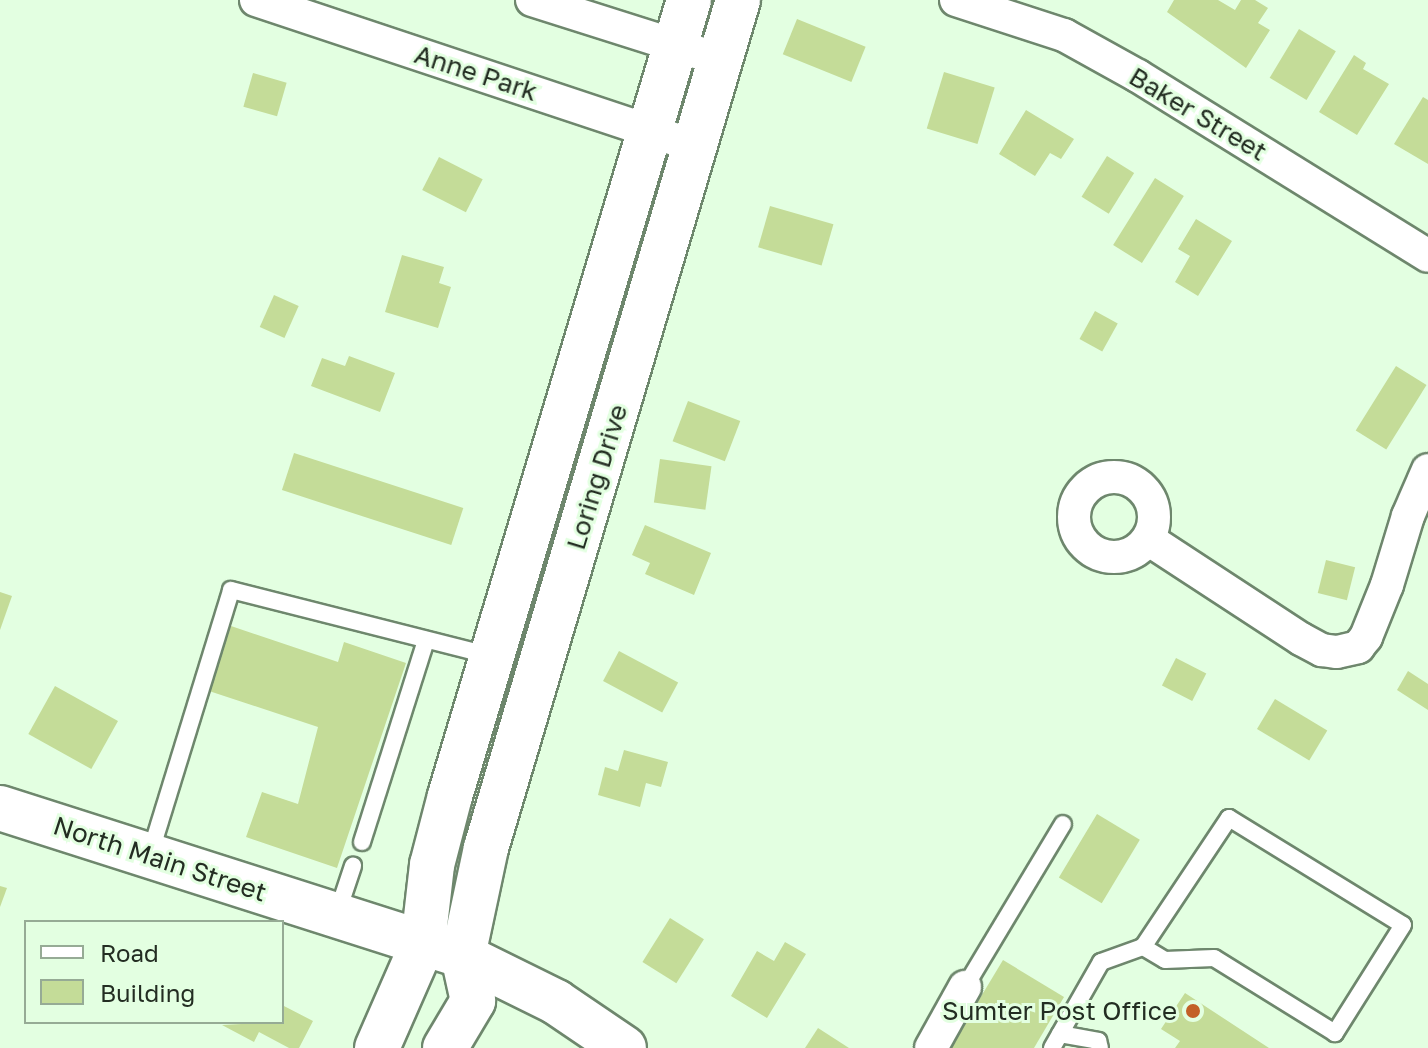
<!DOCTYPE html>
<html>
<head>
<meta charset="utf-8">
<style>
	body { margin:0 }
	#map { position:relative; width:1428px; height:1048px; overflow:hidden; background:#e3ffe1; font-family:"Golos Text",sans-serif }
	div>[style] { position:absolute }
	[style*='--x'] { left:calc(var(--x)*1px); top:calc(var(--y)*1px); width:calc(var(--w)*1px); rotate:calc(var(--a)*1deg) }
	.building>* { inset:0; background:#c4dc98; transform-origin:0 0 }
	.roads { filter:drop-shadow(2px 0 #6e876d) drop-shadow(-2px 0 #6e876d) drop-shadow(0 2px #6e876d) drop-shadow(0 -2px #6e876d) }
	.lane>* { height:16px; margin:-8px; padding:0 8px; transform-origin:8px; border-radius:8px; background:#fff }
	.street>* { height:32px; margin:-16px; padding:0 16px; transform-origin:16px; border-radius:16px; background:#fff }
	.street>.ring { margin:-16px; padding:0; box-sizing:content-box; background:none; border:32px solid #fff; border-radius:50% }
	.secondary>* { height:44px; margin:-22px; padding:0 22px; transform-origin:22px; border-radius:22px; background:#fff }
	.dots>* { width:22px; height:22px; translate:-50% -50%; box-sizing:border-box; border:4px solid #e3ffe1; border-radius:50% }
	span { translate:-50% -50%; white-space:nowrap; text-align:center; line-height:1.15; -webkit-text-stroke:6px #e3ffe1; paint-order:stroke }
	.street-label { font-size:26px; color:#232d22 }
	.poi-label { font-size:26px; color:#232d22 }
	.right { translate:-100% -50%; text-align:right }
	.legend { position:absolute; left:24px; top:920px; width:260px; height:104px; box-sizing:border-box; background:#e3ffe1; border:2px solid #96ab95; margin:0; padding:10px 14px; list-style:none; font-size:24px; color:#232d22 }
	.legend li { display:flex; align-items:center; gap:16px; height:40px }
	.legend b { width:40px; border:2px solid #96ab95 }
</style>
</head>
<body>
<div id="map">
	<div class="building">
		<i style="clip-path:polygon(1174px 0,1218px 0,1235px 10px,1241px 0,1255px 0,1268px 8px,1258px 23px,1270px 30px,1246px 68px,1167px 12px)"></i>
		<i style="left:797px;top:19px;width:74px;height:38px;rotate:22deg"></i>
		<i style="left:1299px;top:29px;width:43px;height:57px;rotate:31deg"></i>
		<i style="clip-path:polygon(1354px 55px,1366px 63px,1363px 69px,1389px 84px,1357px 135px,1319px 112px)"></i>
		<i style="left:944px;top:72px;width:53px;height:59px;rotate:17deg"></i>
		<i style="left:253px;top:73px;width:35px;height:35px;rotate:16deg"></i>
		<i style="clip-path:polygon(1423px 97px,1428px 100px,1428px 164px,1394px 144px)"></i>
		<i style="clip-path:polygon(1026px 110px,1074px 139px,1061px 159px,1050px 153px,1035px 176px,999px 154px)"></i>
		<i style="left:1107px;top:156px;width:32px;height:48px;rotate:32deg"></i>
		<i style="left:439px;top:157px;width:49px;height:37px;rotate:27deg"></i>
		<i style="left:1155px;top:178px;width:34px;height:79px;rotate:32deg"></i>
		<i style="left:770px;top:206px;width:66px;height:43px;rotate:16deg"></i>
		<i style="clip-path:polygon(1196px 219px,1232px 241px,1198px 296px,1175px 282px,1190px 256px,1178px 249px)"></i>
		<i style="clip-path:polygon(402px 255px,444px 267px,439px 283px,451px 287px,438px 328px,385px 312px)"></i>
		<i style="left:274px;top:295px;width:27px;height:35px;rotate:24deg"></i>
		<i style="left:1095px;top:311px;width:26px;height:32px;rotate:29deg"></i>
		<i style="clip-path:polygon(349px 356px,395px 373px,380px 412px,311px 386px,322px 358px,345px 366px)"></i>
		<i style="left:1396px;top:366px;width:36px;height:76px;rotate:32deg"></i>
		<i style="left:688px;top:401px;width:56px;height:43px;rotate:21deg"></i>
		<i style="left:294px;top:453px;width:178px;height:39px;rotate:18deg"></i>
		<i style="left:660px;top:459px;width:52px;height:44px;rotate:8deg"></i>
		<i style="clip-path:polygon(645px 525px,711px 553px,694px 595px,645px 574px,650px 563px,632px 555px)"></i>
		<i style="left:1326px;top:560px;width:30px;height:34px;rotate:14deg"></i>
		<i style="clip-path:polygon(0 592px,12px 596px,0 630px)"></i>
		<i style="clip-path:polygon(231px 626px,338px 662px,344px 642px,406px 663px,337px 868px,246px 837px,262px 792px,298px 804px,318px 727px,209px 691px)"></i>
		<i style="left:619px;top:651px;width:67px;height:34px;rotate:28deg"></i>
		<i style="left:1176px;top:658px;width:34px;height:31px;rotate:27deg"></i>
		<i style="clip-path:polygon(1408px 671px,1428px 684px,1428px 710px,1397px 690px)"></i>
		<i style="left:55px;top:686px;width:72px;height:55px;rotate:29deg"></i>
		<i style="left:1275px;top:699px;width:61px;height:35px;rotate:31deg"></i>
		<i style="clip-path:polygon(624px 750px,668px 762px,661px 787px,646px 783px,640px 807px,598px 795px,605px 767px,618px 771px)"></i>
		<i style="left:1097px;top:814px;width:50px;height:74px;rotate:31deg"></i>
		<i style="clip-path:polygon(0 886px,7px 888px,0 907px)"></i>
		<i style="left:670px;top:918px;width:40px;height:52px;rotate:32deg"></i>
		<i style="clip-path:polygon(785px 942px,806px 954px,767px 1018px,731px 996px,757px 951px,774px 961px)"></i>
		<i style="clip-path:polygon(1003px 960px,1064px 997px,1034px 1048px,950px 1048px)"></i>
		<i style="clip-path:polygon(1185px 993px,1269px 1048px,1175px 1048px,1180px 1041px,1161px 1029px)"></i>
		<i style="clip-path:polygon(282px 1005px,313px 1021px,299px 1048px,289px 1048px,259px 1032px,254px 1042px,222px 1025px,282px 1022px)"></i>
		<i style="clip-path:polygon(818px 1028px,849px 1048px,805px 1048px)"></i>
	</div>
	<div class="roads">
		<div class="lane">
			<i style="--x:362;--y:842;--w:212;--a:-72.4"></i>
			<i style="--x:150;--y:854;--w:276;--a:-72.9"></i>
			<i style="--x:231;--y:590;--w:268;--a:14.2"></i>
			<i style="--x:337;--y:914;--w:51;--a:-71.6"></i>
			<i style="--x:965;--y:987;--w:190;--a:-59"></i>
			<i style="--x:1060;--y:1034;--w:39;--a:10"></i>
			<i style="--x:1098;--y:1041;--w:7;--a:74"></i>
			<i style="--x:1052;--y:1048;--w:99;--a:-60.3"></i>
			<i style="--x:1101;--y:962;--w:45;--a:-19.7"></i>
			<i style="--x:1143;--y:947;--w:155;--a:-56.3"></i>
			<i style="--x:1229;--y:818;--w:204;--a:31.6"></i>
			<i style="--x:1403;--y:925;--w:128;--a:122.2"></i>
			<i style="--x:1335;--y:1033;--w:142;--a:-148.2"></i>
			<i style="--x:1214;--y:958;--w:49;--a:177.7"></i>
			<i style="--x:1165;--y:960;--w:26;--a:-149"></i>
		</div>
		<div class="street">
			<i style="--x:256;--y:0;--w:463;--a:18.4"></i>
			<i style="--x:532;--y:0;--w:198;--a:17.6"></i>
			<i style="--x:956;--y:0;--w:114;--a:18"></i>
			<i style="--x:1064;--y:35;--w:85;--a:29"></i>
			<i style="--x:1138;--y:76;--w:341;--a:31.8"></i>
			<i class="ring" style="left:1074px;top:477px;width:48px;height:48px"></i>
			<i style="--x:1148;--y:539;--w:183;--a:33.2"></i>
			<i style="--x:1301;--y:639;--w:24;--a:28"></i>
			<i style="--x:1322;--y:650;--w:15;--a:8"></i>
			<i style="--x:1337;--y:652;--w:22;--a:-13"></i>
			<i style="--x:1358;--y:647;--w:13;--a:-51"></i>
			<i style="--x:1366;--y:637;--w:56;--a:-68"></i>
			<i style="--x:1387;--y:585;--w:72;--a:-73.1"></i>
			<i style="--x:1408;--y:516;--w:50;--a:-66.5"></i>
			<i style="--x:931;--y:1048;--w:70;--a:-60.9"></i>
		</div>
		<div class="secondary">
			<i style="--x:0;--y:808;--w:486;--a:17.7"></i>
			<i style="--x:463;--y:956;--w:104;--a:26.3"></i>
			<i style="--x:556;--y:1002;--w:82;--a:34.1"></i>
			<i style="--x:377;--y:1048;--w:115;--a:-66.3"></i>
			<i style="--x:423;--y:943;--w:79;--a:-83.4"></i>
			<i style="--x:432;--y:865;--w:71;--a:-75.4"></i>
			<i style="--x:450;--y:796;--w:831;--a:-73.29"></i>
			<i style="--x:445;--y:1048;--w:55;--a:-59.2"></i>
			<i style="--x:473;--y:1001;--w:46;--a:-102.5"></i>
			<i style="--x:463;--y:956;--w:110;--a:-78"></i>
			<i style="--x:486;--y:848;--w:885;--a:-73.45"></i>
		</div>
	</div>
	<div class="dots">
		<i style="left:1193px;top:1011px;background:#c36027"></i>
	</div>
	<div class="street-label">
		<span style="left:476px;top:73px;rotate:18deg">Anne Park</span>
		<span style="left:1198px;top:114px;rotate:31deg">Baker Street</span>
		<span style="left:597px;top:477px;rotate:-73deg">Loring Drive</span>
		<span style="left:160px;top:859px;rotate:18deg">North Main Street</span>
	</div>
	<div class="poi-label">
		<span class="right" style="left:1177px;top:1011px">Sumter Post Office</span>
	</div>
	<ul class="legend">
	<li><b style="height:10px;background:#fff"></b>Road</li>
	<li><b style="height:22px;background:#c4dc98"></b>Building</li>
	</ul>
</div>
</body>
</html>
